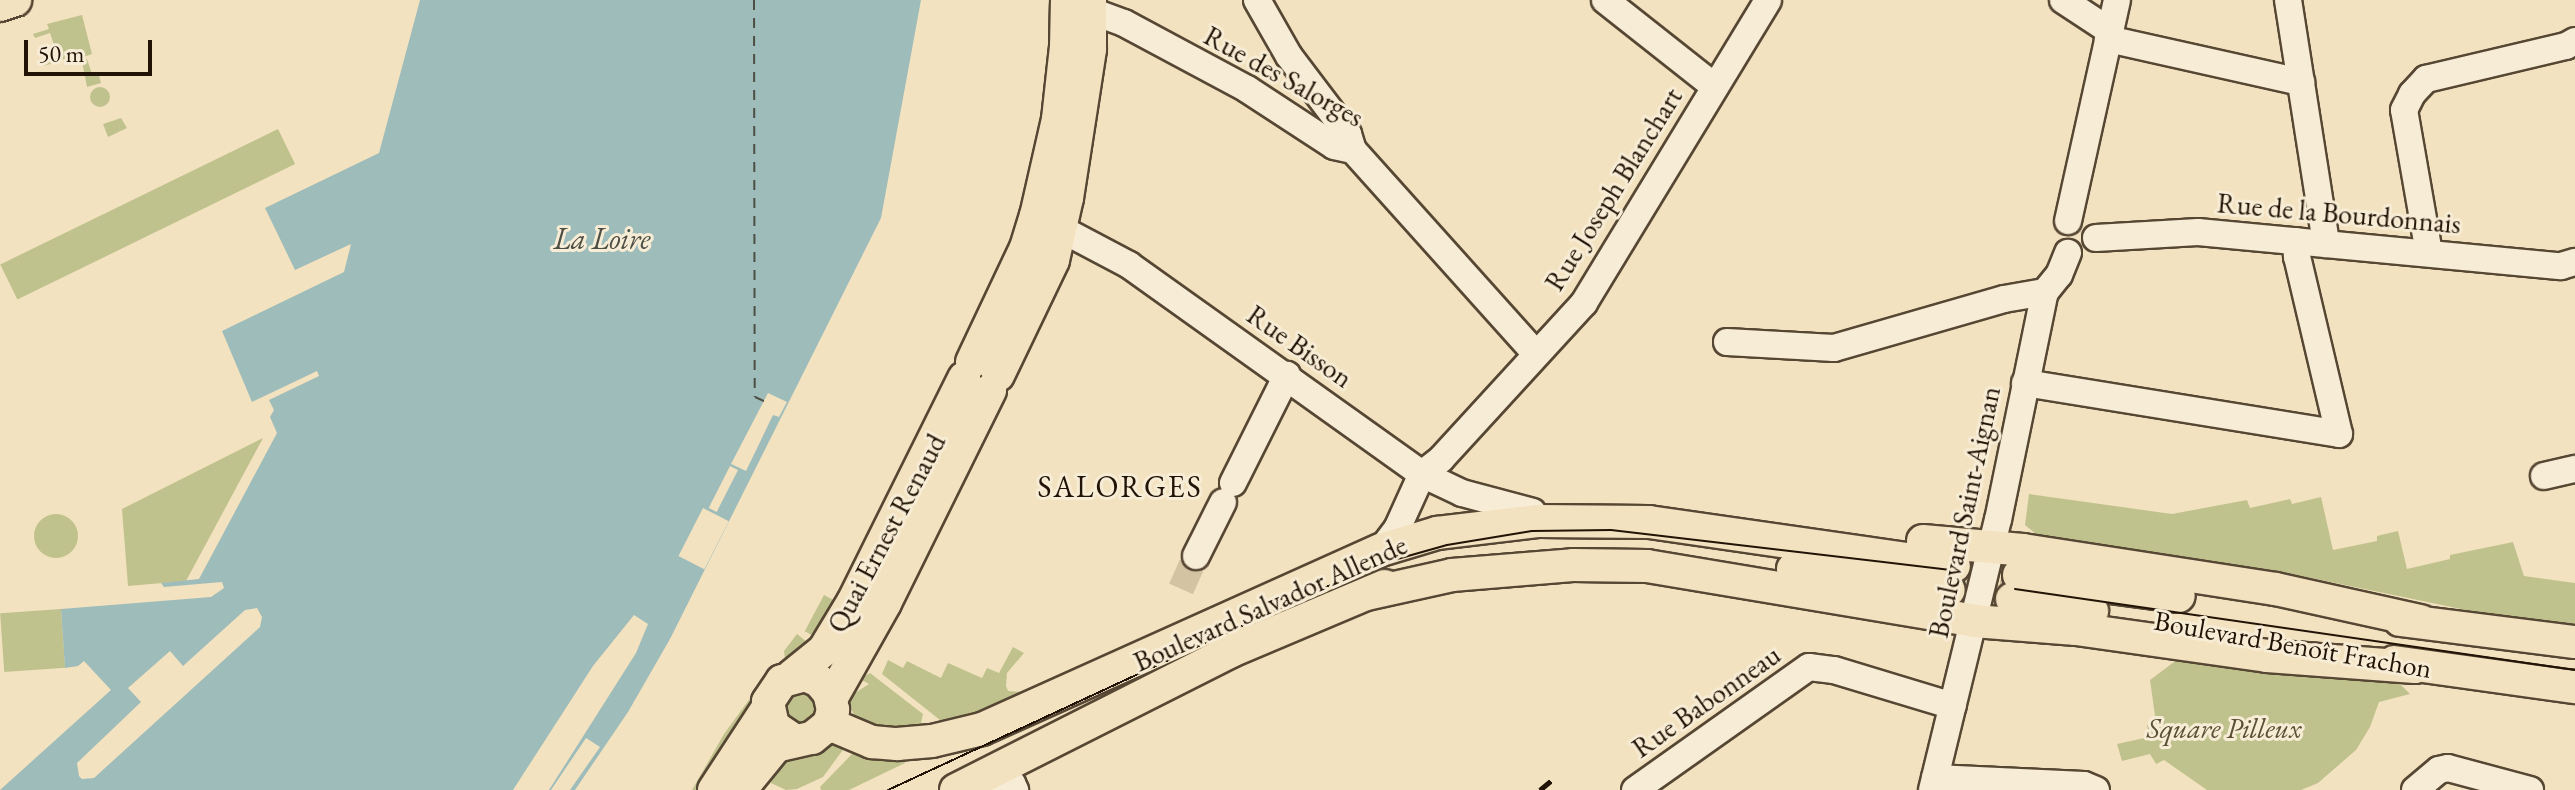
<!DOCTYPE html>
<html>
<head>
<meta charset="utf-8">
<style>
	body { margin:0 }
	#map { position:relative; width:2575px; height:790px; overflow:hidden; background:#f3e2bf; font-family:"EB Garamond",serif }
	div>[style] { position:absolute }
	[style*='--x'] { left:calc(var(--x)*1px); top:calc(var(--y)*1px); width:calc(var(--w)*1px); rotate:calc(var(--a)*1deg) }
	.green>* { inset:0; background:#c0c28e; transform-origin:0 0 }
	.round { border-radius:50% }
	.water>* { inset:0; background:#9ebcba }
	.pier>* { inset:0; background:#f3e2bf; transform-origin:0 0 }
	.ferry>* { height:2px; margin-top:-1px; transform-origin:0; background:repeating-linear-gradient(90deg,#4d4e44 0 10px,transparent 0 18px) }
	.minor-tunnel>* { height:26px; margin-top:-13px; transform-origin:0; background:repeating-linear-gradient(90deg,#d4c3a3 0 26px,transparent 0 39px) }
	.major-tunnel>* { height:32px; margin-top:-16px; transform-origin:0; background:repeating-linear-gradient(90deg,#d4c3a3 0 32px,transparent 0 48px) }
	.roads { filter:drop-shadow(2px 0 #564734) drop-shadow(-2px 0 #564734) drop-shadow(0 2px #564734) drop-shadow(0 -2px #564734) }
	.minor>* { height:26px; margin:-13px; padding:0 13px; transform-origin:13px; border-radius:13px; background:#f7ecd5 }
	.major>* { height:32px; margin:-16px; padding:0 16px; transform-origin:16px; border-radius:16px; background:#f3e2bf }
	.tram>* { height:2px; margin:-1px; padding:0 1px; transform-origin:1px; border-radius:1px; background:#211305 }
	.rail>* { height:5px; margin-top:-2.5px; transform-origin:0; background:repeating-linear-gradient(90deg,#211305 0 14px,transparent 0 28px) }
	span { translate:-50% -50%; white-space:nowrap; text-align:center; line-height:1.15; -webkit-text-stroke:6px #f7ecd5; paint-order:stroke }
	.street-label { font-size:28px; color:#211305 }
	.park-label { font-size:28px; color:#595035; font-style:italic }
	.water-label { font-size:30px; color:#4d4e44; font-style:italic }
	.neighbourhood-label { font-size:30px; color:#211305; letter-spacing:2px }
	.scale { position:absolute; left:24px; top:40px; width:128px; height:36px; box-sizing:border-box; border:4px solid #211305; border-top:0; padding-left:10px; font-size:24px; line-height:28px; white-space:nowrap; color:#211305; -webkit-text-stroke:6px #f7ecd5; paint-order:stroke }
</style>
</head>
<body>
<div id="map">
	<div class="green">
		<i style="clip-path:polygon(82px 15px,92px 54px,78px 59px,76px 55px,44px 66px,41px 60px,57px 54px,50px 33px,35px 38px,33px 34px,49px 29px,47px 24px)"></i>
		<i style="clip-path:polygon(87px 59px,92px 74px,98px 72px,101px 83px,87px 87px,82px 61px)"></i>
		<i class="round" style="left:90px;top:87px;width:20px;height:20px"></i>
		<i style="clip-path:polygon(121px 118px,127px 128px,108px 137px,103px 124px)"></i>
		<i style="left:278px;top:129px;width:39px;height:309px;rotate:64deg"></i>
		<i style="clip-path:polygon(263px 438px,186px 581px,128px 586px,122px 509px)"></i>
		<i style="clip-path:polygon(2029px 494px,2172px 514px,2247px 500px,2250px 508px,2290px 499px,2292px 504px,2321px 497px,2333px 550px,2377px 541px,2377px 536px,2398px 531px,2407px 569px,2450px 559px,2450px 555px,2513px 542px,2524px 576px,2575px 583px,2575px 628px,2490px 615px,2282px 572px,2041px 538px,2025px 525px)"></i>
		<i class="round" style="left:34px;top:514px;width:44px;height:44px"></i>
		<i style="left:824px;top:595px;width:15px;height:41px;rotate:28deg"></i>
		<i style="left:61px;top:609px;width:59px;height:61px;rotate:86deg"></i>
		<i style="clip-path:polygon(797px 634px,812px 646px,789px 662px,785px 659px,784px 651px)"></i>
		<i style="clip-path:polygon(1013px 647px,1024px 653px,1007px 673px,1006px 686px,1008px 691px,1024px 692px,950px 723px,945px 724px,882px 674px,888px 660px,903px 668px,907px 661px,941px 678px,948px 663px,982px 678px,987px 668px,999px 673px)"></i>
		<i style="clip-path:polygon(2178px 659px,2292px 676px,2399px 683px,2410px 694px,2379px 702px,2370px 727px,2356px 750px,2318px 783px,2301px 790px,2207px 790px,2164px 760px,2156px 764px,2150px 754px,2122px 761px,2117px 744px,2149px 737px,2147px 725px,2156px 723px,2150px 680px)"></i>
		<i style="clip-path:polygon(870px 673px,923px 714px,921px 723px,925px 726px,895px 733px,855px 717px,850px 706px,852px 695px,869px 684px,860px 679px)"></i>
		<i style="left:811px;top:686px;width:33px;height:34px;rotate:69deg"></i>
		<i style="clip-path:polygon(751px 697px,755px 701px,698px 790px,692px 790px,724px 734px)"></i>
		<i style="clip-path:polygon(828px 742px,848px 743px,823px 777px,797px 789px,786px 790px,771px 783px,774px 764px)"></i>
		<i style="clip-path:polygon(852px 754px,903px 759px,905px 763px,849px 790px,821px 790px,820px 787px)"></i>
	</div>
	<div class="water">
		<i style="clip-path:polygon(420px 0,921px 0,881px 218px,670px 639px,628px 712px,575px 790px,549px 790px,636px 653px,648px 624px,634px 615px,593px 666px,513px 790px,0 790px,111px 690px,84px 661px,78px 666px,65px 668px,61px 609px,211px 597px,224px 588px,222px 582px,164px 587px,161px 583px,199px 579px,277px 433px,270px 417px,274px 410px,269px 400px,319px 376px,317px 371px,252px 402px,222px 331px,344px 272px,351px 244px,295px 270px,265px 208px,379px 153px)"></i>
	</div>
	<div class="pier">
		<i style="clip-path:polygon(768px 393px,787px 402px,779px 417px,773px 415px,746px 471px,731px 464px)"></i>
		<i style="left:730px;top:466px;width:9px;height:47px;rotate:27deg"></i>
		<i style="left:703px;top:508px;width:29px;height:54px;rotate:27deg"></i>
		<i style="clip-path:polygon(257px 608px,262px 617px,260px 627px,94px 778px,82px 779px,79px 776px,77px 763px,141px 702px,128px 688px,170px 651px,183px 666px,245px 610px)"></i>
		<i style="clip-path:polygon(586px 738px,600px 747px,570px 790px,551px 790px)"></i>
	</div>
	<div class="ferry">
		<i style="--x:754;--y:0;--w:397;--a:89.9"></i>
		<i style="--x:755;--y:397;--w:10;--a:24"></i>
	</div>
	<div class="minor-tunnel">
		<i style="--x:1181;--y:589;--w:36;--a:-66"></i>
	</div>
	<div class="major-tunnel">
		<i style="--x:1954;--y:566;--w:66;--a:7.9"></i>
	</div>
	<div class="roads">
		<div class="minor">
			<i style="--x:1257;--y:0;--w:64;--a:60.3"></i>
			<i style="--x:1289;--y:56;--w:98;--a:52.9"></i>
			<i style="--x:1348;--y:134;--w:17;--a:73"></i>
			<i style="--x:1605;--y:0;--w:139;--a:38.3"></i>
			<i style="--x:2063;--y:0;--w:56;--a:33.4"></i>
			<i style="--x:2288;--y:0;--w:247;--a:81.1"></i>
			<i style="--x:1072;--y:4;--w:55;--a:20.1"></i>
			<i style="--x:1124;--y:23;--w:140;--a:28.2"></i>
			<i style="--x:1247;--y:89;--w:104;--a:33.2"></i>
			<i style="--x:1334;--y:146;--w:19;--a:12"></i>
			<i style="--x:1353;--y:150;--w:274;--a:48.1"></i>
			<i style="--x:2108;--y:39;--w:198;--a:12.6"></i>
			<i style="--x:1046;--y:221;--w:94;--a:27.9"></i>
			<i style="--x:1129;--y:265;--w:360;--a:35.5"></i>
			<i style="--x:1422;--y:474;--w:44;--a:25.4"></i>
			<i style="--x:1462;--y:493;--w:73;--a:15"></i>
			<i style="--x:2068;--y:221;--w:226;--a:-77.5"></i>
			<i style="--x:2096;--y:238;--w:102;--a:-3.4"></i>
			<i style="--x:2198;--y:232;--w:365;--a:5.4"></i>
			<i style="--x:2561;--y:266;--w:15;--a:-16"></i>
			<i style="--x:2429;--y:253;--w:145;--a:-99.9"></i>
			<i style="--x:2404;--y:110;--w:18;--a:-63"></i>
			<i style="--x:2412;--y:94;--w:21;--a:-47"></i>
			<i style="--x:2426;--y:79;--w:144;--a:-13.3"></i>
			<i style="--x:2566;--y:46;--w:10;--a:-29"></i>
			<i style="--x:1727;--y:342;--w:107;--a:3.2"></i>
			<i style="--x:1834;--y:348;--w:177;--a:-16.1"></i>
			<i style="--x:2004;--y:299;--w:42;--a:-9.7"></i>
			<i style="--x:2025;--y:383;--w:318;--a:9.2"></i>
			<i style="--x:2339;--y:434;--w:182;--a:-103.3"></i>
			<i style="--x:2297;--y:257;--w:16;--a:-94"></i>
			<i style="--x:2544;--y:476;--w:32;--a:-13"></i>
			<i style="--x:1233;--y:483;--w:121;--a:-63.4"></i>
			<i style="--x:1381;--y:550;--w:26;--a:-53"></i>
			<i style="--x:1397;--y:529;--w:60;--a:-65.6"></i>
			<i style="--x:1422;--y:474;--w:24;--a:-38"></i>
			<i style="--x:1441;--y:459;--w:212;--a:-47.5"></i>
			<i style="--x:1584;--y:303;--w:354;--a:-58.7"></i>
			<i style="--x:1196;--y:556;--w:60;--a:-63.4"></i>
			<i style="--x:1935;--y:778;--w:149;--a:2.7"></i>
			<i style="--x:2084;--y:785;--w:13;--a:23"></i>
			<i style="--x:1001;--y:790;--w:13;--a:-29"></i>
			<i style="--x:1012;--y:784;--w:7;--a:63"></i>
			<i style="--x:1635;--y:790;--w:213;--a:-35.3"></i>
			<i style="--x:1809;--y:667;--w:25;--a:7"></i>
			<i style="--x:1834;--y:670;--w:124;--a:16.8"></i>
			<i style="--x:1932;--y:790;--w:278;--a:-76.3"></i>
			<i style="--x:1998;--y:520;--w:233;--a:-78.4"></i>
			<i style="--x:2045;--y:292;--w:22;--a:-51"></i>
			<i style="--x:2059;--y:275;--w:24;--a:-68"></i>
			<i style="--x:2415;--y:790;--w:31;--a:-40"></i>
			<i style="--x:2439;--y:770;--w:9;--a:-13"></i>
			<i style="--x:2448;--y:768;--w:85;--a:15"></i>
		</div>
		<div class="major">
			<i style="--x:0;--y:5;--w:16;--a:-18"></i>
			<i style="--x:972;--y:362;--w:126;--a:-64.7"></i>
			<i style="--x:1026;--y:248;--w:34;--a:-73"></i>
			<i style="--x:1036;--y:216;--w:99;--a:-77.2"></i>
			<i style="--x:1058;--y:119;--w:72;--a:-83.7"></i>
			<i style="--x:1066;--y:47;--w:47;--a:-88.8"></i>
			<i style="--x:998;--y:375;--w:127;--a:-64.4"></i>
			<i style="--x:1053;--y:260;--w:64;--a:-77.3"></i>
			<i style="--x:1067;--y:198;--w:151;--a:-81.2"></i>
			<i style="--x:1090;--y:49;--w:49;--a:-90"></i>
			<i style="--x:1923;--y:541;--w:100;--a:5.1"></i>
			<i style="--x:2023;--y:550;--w:256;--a:8.8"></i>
			<i style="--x:2276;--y:589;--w:148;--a:12.5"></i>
			<i style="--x:1793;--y:569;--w:157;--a:7.7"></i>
			<i style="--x:2019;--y:575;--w:161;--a:7.5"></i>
			<i style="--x:1367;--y:594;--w:87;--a:-12.6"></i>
			<i style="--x:1452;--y:575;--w:121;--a:-4.7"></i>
			<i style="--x:1573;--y:565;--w:74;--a:0.8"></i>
			<i style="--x:1647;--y:566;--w:332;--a:9.5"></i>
			<i style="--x:1974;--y:621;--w:102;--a:4.5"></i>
			<i style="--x:2076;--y:629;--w:193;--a:8"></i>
			<i style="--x:2267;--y:656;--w:148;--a:4.3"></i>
			<i style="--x:2012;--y:599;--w:81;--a:8.5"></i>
			<i style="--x:2400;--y:620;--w:176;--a:7.2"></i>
			<i style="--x:2394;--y:662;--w:183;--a:7.9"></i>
			<i style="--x:792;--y:676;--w:41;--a:-39.1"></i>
			<i style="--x:824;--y:650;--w:56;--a:-58.9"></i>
			<i style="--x:853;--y:602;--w:250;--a:-63.6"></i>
			<i style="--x:831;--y:699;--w:110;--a:-60.6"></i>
			<i style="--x:885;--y:603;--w:237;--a:-63.7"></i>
			<i style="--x:829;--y:724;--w:47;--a:22.7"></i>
			<i style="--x:872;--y:742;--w:25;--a:5"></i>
			<i style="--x:897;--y:744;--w:35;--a:-5"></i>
			<i style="--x:932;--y:741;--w:51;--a:-13.5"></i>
			<i style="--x:982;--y:729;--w:437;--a:-24.2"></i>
			<i style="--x:1381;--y:550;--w:59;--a:-16.9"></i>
			<i style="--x:1437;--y:533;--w:103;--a:-6.7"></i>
			<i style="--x:1539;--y:521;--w:110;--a:0.5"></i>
			<i style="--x:1649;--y:522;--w:308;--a:8.2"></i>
			<i style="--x:714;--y:790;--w:97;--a:-56.8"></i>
			<i style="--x:740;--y:790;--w:57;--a:-50.7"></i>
			<i style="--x:776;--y:746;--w:37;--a:-13"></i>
			<i style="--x:812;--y:738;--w:22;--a:-39"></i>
			<i style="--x:829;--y:724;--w:15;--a:-74"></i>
			<i style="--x:833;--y:710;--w:17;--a:-103"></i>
			<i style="--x:829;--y:693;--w:16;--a:-130"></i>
			<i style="--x:819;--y:681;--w:15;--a:-157"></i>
			<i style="--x:805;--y:675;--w:24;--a:165"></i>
			<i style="--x:782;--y:681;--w:25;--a:124"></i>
			<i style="--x:768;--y:702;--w:25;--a:78"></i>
			<i style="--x:773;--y:726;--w:25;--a:34"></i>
			<i style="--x:956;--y:790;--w:308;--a:-26.8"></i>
			<i style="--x:1231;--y:651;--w:167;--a:-22.9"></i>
		</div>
	</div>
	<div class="tram">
		<i style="--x:2015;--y:589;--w:566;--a:8.23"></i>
		<i style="--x:888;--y:790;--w:530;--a:-24.87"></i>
		<i style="--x:1369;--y:567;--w:81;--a:-15.8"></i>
		<i style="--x:1447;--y:545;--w:86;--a:-9.4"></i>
		<i style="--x:1532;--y:531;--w:79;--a:-0.7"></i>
		<i style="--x:1611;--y:530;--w:344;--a:6.7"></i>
	</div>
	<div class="rail">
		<i style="--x:1540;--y:790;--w:16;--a:-40"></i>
	</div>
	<div class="street-label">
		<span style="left:1284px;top:76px;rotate:29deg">Rue des Salorges</span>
		<span style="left:1613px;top:189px;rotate:-58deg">Rue Joseph Blanchart</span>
		<span style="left:2339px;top:213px;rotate:5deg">Rue de la Bourdonnais</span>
		<span style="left:1300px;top:346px;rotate:35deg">Rue Bisson</span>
		<span style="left:1964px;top:512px;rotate:-78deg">Boulevard Saint-Aignan</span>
		<span style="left:886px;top:533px;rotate:-62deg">Quai Ernest Renaud</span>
		<span style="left:1270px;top:603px;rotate:-24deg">Boulevard Salvador Allende</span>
		<span style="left:2293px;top:644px;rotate:10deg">Boulevard Benoît Frachon</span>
		<span style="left:1706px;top:701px;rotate:-35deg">Rue Babonneau</span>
	</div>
	<div class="park-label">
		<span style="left:2224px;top:728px">Square Pilleux</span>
	</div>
	<div class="water-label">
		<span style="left:602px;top:239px">La Loire</span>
	</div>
	<div class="neighbourhood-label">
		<span style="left:1120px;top:487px">SALORGES</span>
	</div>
	<div class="scale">50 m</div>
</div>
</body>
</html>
